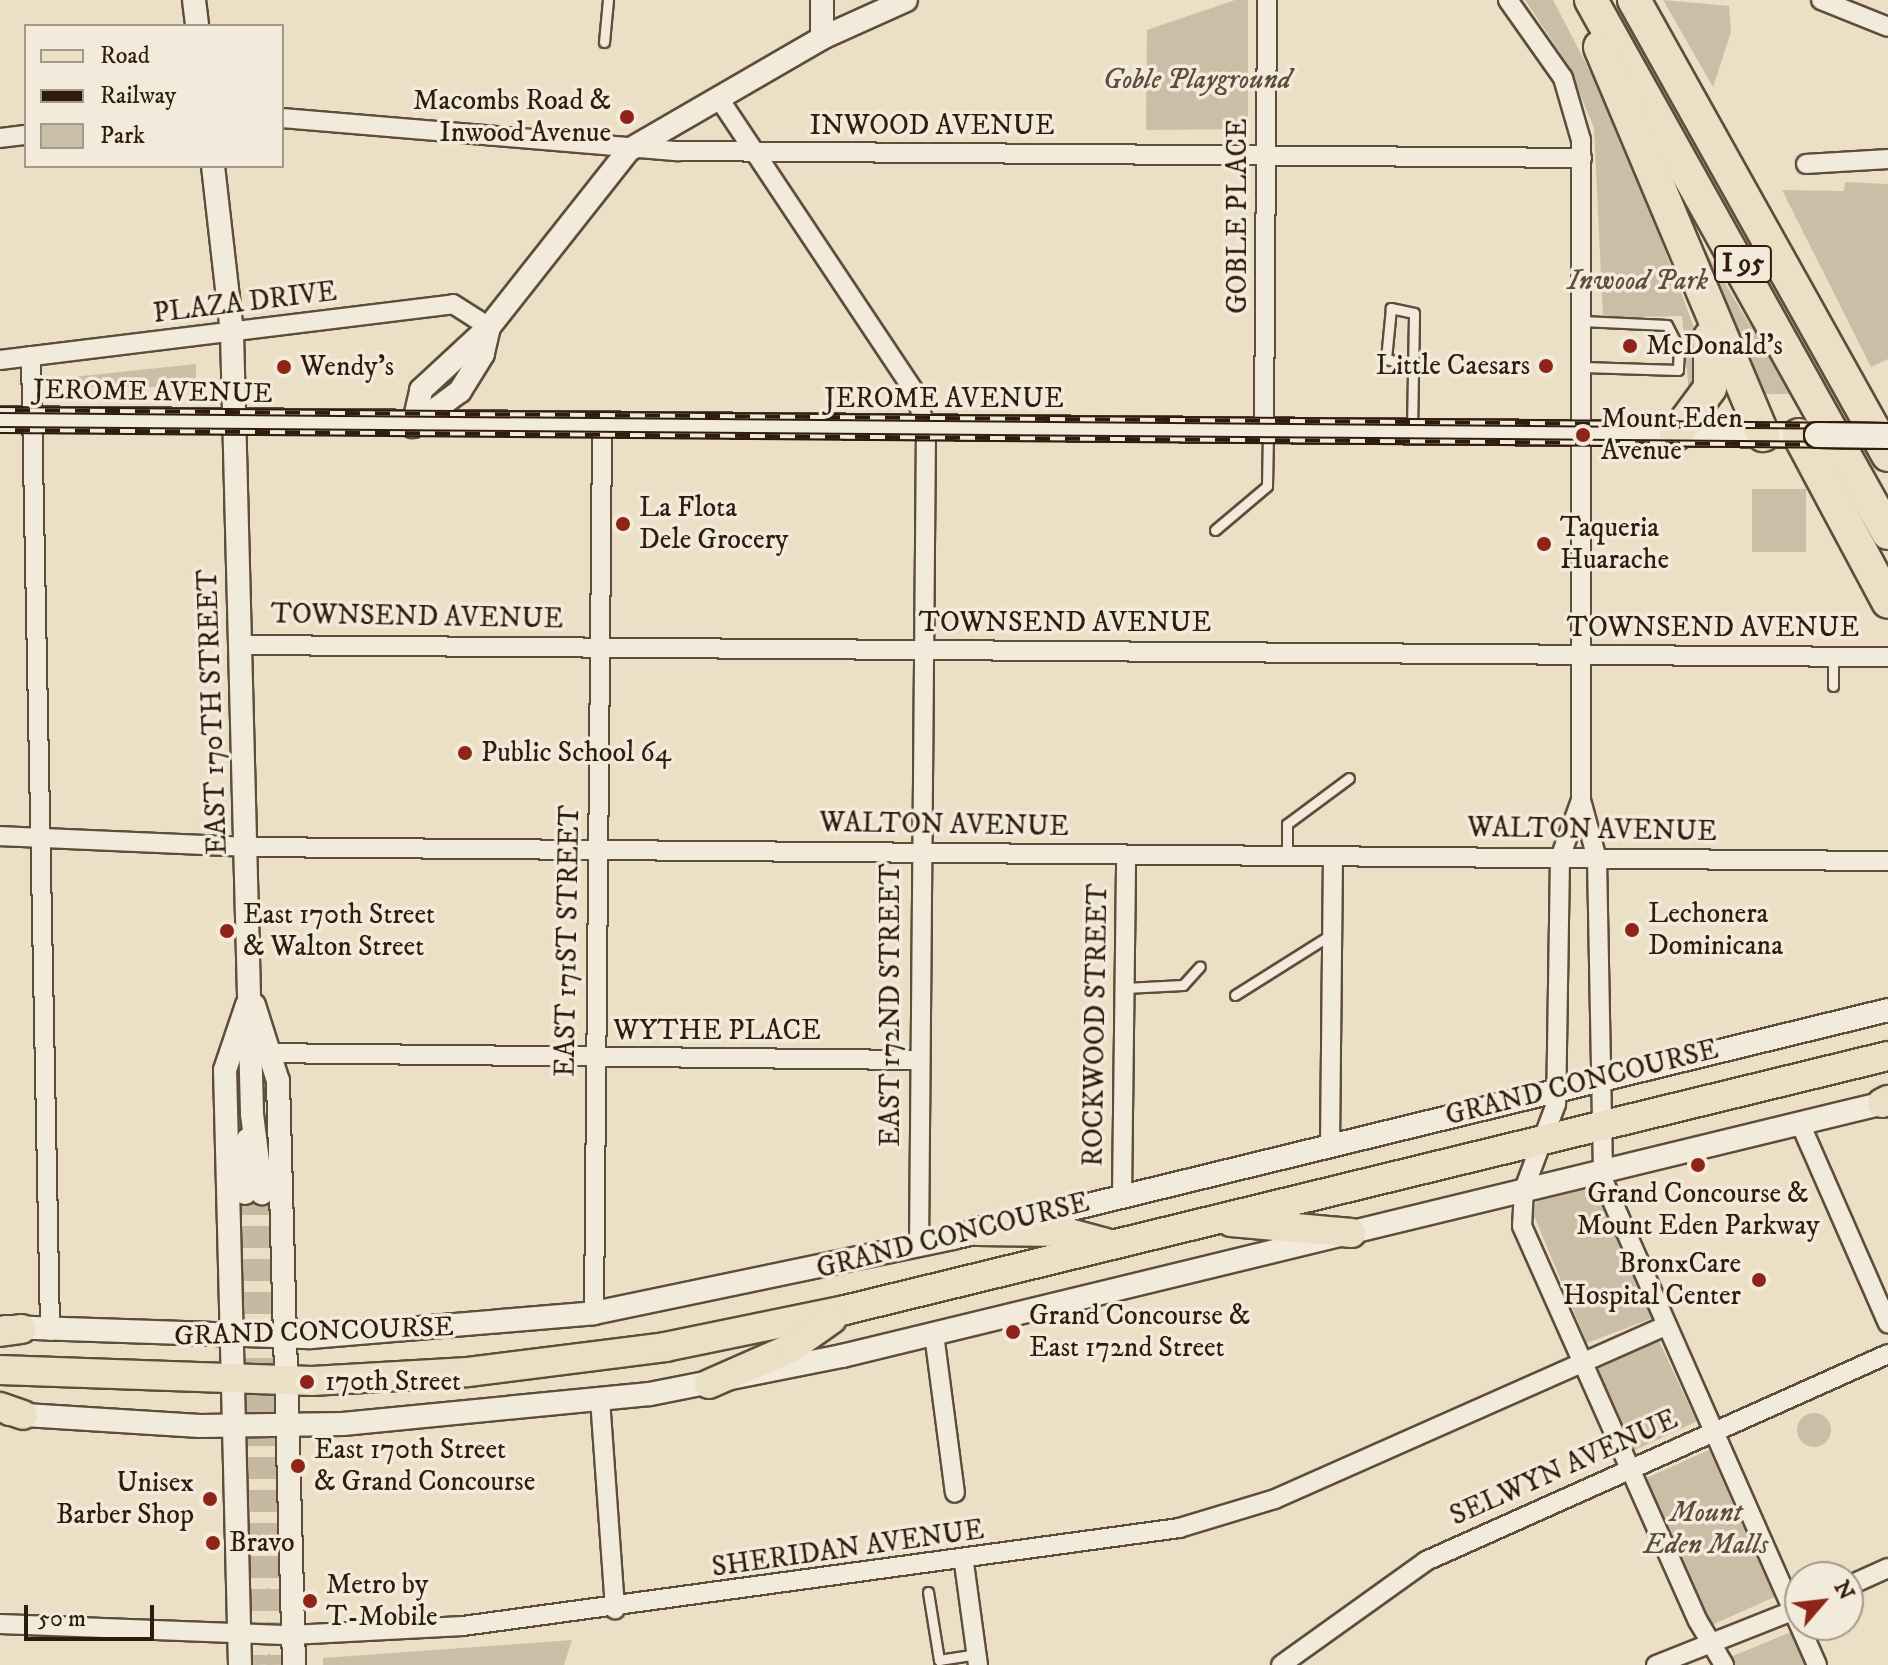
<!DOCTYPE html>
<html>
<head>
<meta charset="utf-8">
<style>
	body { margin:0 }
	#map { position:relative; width:1888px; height:1665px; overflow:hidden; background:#ebdfc6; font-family:"IM FELL DW Pica",serif }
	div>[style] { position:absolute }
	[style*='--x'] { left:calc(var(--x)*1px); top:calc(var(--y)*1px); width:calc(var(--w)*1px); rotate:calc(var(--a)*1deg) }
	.green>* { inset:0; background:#cbbea7; transform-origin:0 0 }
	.round { border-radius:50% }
	.tertiary-tunnel>* { height:22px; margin-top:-11px; transform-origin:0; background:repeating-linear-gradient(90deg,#c6b8a1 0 22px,transparent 0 33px) }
	.roads { filter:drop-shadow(2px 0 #5f4d3b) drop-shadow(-2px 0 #5f4d3b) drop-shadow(0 2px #5f4d3b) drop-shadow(0 -2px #5f4d3b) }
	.service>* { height:9px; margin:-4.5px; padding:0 4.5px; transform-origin:4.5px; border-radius:4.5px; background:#f2eada }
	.minor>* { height:18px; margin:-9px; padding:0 9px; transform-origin:9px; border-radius:9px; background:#f2eada }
	.tertiary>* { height:22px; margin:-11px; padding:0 11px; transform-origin:11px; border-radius:11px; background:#f2eada }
	.secondary>* { height:24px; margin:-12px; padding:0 12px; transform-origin:12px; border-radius:12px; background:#f2eada }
	.primary>* { height:28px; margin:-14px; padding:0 14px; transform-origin:14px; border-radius:14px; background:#ebdfc6 }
	.motorway>* { height:32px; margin:-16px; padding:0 16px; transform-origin:16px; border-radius:16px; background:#ebdfc6 }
	.rail>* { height:8px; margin-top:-4px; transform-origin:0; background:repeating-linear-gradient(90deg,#f2eada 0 15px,#301c0d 0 30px); box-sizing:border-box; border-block:2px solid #301c0d }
	.bridges { filter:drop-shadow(2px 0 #301c0d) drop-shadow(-2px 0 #301c0d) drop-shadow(0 2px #301c0d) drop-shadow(0 -2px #301c0d) }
	.secondary-bridge>* { height:24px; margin:-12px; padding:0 12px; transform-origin:12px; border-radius:12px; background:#f2eada }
	.dots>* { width:22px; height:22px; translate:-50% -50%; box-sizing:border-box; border:4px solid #f2eada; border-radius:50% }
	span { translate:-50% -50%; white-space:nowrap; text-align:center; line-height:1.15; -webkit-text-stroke:7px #f2eada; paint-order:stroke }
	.shield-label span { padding:2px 6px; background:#f2eada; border:2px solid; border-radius:6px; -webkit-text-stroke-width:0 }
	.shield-label { font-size:26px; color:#301c0d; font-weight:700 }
	.park-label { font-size:28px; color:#5e4d3b; font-style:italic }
	.poi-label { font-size:28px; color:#301c0d }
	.right { translate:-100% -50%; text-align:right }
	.left { translate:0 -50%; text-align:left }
	.street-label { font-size:28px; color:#301c0d }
	.legend { position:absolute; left:24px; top:24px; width:260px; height:144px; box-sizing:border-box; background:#f2eada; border:2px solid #a49888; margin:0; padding:10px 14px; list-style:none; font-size:24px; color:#301c0d }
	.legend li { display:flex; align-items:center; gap:16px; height:40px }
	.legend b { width:40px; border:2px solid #a49888 }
	.north { position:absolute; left:1784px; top:1561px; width:80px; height:80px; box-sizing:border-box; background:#f2eada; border:2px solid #a49888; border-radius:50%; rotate:62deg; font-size:22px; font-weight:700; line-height:32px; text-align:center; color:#301c0d }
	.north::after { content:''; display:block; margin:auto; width:28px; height:36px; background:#8f2418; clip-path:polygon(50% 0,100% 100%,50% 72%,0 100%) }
	.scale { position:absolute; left:24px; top:1605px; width:130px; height:36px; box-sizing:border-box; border:4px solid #301c0d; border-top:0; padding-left:10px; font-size:24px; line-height:28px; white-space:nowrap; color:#301c0d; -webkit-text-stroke:6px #f2eada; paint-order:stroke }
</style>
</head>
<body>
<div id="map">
	<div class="green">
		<i style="clip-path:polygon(1235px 0,1248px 0,1248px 129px,1146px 130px,1147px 30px)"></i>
		<i style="clip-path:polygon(1525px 0,1553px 0,1616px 121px,1703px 351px,1700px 393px,1689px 394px,1682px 316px,1603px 318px,1594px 128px,1567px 63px)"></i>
		<i style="clip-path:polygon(1663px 0,1729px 6px,1731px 32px,1713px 87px)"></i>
		<i style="clip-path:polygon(1845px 182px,1888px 184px,1888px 359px,1871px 367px,1782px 190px,1844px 191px)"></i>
		<i style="clip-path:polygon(1691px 226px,1748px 322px,1795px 394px,1750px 394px)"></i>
		<i style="clip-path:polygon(196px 364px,196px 387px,63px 387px,63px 378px)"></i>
		<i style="left:1752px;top:489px;width:54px;height:63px"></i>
		<i style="clip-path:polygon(1593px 1178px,1653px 1318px,1587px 1343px,1532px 1211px,1542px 1191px)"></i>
		<i style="left:1658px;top:1339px;width:91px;height:71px;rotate:65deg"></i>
		<i class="round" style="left:1797px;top:1413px;width:34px;height:34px"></i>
		<i style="left:1709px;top:1450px;width:161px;height:71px;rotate:66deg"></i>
		<i style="clip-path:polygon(1791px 1632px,1806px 1665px,1731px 1665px,1728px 1658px)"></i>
		<i style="clip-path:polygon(572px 1640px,564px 1665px,323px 1665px,323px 1658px)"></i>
	</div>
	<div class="tertiary-tunnel">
		<i style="--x:245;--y:1193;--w:472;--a:88.2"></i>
		<i style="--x:262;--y:1193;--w:472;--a:88.1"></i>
	</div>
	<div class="roads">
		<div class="service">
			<i style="--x:604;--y:42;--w:42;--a:-84.6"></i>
			<i style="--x:1582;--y:321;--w:85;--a:2.7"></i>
			<i style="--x:1667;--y:325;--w:27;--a:63"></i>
			<i style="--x:1679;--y:349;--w:21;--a:93"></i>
			<i style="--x:1678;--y:370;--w:95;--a:-178.2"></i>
			<i style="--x:1412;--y:430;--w:117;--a:-89"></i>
			<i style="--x:1414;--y:313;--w:24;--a:-168"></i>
			<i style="--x:1391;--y:308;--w:51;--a:95.6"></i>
			<i style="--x:1386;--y:359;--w:28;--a:13"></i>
			<i style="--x:1215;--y:530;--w:68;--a:-40.2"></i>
			<i style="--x:1267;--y:486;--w:54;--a:-88.9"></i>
			<i style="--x:1833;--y:656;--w:30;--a:90"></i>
			<i style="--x:1287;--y:856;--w:32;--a:-90"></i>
			<i style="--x:1287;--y:824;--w:77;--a:-36.6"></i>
			<i style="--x:1125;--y:988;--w:58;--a:-3"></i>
			<i style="--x:1183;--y:985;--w:25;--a:-48"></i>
			<i style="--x:1235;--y:995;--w:115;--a:-32.2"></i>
			<i style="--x:928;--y:1592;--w:69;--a:80.8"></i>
			<i style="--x:939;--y:1660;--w:37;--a:-9"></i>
		</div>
		<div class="minor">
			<i style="--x:1508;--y:0;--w:95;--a:54.8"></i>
			<i style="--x:1563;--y:78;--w:65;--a:73.8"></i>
			<i style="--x:1581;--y:140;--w:660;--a:90"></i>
			<i style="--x:1581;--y:800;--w:61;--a:74.8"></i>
			<i style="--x:1597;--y:859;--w:321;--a:88.9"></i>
			<i style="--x:1603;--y:1180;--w:530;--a:66.19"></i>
			<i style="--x:1821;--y:0;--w:72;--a:21.9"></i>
			<i style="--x:718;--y:97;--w:353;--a:56.3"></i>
			<i style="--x:914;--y:391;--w:40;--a:72"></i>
			<i style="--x:926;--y:429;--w:816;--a:90.49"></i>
			<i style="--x:282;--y:118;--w:397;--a:4.8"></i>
			<i style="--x:678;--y:151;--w:904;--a:0.44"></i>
			<i style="--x:0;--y:138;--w:26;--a:-7"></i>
			<i style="--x:1806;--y:164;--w:82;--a:-3.5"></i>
			<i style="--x:31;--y:356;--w:975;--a:88.88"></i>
			<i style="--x:0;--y:360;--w:456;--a:-7"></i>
			<i style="--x:453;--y:304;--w:43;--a:32.6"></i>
			<i style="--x:1264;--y:432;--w:432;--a:-89.6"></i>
			<i style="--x:241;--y:645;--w:1647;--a:0.42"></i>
			<i style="--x:1581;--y:800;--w:62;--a:109.9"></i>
			<i style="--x:1560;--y:858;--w:246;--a:90.9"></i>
			<i style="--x:1556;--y:1104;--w:91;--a:110.6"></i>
			<i style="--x:1524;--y:1189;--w:37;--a:93"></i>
			<i style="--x:1522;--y:1226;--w:432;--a:66"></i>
			<i style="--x:1698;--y:1621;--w:51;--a:59.4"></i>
			<i style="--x:0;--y:836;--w:247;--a:2.5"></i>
			<i style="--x:247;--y:847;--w:1641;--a:0.49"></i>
			<i style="--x:258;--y:1053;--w:661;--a:0.61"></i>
			<i style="--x:1800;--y:1123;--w:219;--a:66.3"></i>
			<i style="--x:1330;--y:1144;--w:288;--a:-89.4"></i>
			<i style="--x:1122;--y:1195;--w:340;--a:-89.3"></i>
			<i style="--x:594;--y:1313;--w:887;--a:-89.48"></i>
			<i style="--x:934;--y:1334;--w:160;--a:82.5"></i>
			<i style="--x:600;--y:1399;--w:211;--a:85.9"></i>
			<i style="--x:964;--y:1563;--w:103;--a:82.2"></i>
			<i style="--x:1848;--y:1586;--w:44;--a:-24.2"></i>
			<i style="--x:0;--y:1624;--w:291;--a:2.2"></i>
			<i style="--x:291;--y:1635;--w:172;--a:-3"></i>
			<i style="--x:463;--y:1626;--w:723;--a:-7.79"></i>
			<i style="--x:1179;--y:1528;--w:100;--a:-16.8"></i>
			<i style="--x:1275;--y:1499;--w:424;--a:-23.9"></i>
			<i style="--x:1281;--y:1665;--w:178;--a:-35.6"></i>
			<i style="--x:1426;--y:1561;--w:506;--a:-24.13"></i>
			<i style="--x:1656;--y:1665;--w:155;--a:-21.6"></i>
		</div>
		<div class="tertiary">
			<i style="--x:194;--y:0;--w:26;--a:83"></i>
			<i style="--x:822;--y:0;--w:38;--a:90"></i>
			<i style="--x:213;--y:166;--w:168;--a:83.5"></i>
			<i style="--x:232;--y:333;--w:781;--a:88.53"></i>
			<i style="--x:252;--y:1114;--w:80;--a:82.8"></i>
			<i style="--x:489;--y:327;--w:28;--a:103"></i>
			<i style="--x:483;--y:354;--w:44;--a:121.9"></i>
			<i style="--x:460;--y:391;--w:59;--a:143.3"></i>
			<i style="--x:413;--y:426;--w:37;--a:-77"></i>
			<i style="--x:421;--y:390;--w:93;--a:-42.8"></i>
			<i style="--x:489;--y:327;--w:226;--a:-51.7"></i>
			<i style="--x:629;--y:150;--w:223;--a:-30.1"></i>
			<i style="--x:822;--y:38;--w:92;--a:-24.3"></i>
			<i style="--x:254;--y:1005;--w:80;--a:72.5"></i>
			<i style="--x:278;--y:1081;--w:584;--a:88.43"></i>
			<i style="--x:245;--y:1193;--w:54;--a:-86.8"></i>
			<i style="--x:5;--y:1327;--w:306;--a:1.9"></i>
			<i style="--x:311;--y:1337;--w:284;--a:-4.8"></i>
			<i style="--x:594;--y:1313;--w:367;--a:-11.8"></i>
			<i style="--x:953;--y:1238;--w:962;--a:-13.7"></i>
			<i style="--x:9;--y:1414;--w:191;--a:3.6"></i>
			<i style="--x:200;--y:1426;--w:143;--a:-0.8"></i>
			<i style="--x:343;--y:1424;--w:308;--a:-5.6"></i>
			<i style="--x:650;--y:1394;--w:196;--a:-11.2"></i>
			<i style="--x:842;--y:1356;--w:1076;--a:-13.65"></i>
			<i style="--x:240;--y:1665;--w:595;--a:-91.44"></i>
			<i style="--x:225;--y:1070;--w:69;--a:-71.3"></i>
		</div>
		<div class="secondary">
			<i style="--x:0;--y:419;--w:1813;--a:0.51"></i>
		</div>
		<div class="primary">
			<i style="--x:1882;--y:1103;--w:7;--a:-27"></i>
			<i style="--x:1231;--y:1222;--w:121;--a:5.2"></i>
			<i style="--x:977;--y:1231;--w:88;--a:0.7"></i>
			<i style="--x:1065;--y:1232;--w:42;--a:15"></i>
			<i style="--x:0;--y:1332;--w:22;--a:-8"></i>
			<i style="--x:0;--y:1370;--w:312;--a:2"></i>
			<i style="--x:312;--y:1381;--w:156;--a:-3.3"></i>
			<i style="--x:468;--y:1372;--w:199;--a:-7.2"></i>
			<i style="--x:665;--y:1347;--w:184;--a:-11.6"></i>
			<i style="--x:845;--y:1310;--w:1073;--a:-13.69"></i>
			<i style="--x:709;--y:1384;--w:90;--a:-23.7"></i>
			<i style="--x:791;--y:1348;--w:50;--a:-35.3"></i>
			<i style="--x:0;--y:1407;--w:24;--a:19"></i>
		</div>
		<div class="motorway">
			<i style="--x:1591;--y:0;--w:610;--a:60.87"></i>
			<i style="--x:1634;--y:0;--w:521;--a:60.83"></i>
			<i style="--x:1600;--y:47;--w:421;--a:67.2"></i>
			<i style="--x:1676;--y:434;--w:57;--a:-53.5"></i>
			<i style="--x:1710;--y:388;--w:51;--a:-90"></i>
			<i style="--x:1799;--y:435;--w:189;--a:61.9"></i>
		</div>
	</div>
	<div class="rail">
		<i style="--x:0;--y:410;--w:1888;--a:0.49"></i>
		<i style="--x:0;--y:430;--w:1888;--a:0.46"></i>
	</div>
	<div class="bridges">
		<div class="secondary-bridge">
			<i style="--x:1817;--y:435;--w:71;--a:0.8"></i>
		</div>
	</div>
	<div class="dots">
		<i style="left:627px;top:117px;background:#8f2418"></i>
		<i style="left:1630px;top:346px;background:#8f2418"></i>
		<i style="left:1546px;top:366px;background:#8f2418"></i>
		<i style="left:284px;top:367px;background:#8f2418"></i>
		<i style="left:1583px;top:435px;background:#8f2418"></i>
		<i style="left:623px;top:524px;background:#8f2418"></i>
		<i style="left:1544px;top:544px;background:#8f2418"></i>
		<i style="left:465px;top:753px;background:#8f2418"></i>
		<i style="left:1632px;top:930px;background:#8f2418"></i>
		<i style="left:227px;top:931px;background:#8f2418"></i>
		<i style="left:1698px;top:1165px;background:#8f2418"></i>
		<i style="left:1759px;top:1280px;background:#8f2418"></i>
		<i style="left:1013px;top:1332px;background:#8f2418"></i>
		<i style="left:307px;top:1382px;background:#8f2418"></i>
		<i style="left:298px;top:1466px;background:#8f2418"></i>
		<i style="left:210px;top:1499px;background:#8f2418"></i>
		<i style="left:213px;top:1543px;background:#8f2418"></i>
		<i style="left:310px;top:1601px;background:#8f2418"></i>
	</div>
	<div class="shield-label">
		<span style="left:1743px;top:264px">I 95</span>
	</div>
	<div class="park-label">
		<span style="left:1197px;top:80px">Goble Playground</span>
		<span style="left:1638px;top:281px">Inwood Park</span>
		<span style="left:1706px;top:1529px">Mount<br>Eden Malls</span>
	</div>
	<div class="poi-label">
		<span class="right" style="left:611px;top:117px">Macombs Road &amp;<br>Inwood Avenue</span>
		<span class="left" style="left:1646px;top:346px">McDonald's</span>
		<span class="right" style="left:1530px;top:366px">Little Caesars</span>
		<span class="left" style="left:300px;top:367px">Wendy's</span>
		<span class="left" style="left:1601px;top:435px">Mount Eden<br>Avenue</span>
		<span class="left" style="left:639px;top:524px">La Flota<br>Dele Grocery</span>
		<span class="left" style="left:1560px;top:544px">Taqueria<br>Huarache</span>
		<span class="left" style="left:481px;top:753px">Public School 64</span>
		<span class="left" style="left:1648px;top:930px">Lechonera<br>Dominicana</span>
		<span class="left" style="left:243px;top:931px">East 170th Street<br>&amp; Walton Street</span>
		<span style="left:1698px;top:1210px">Grand Concourse &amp;<br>Mount Eden Parkway</span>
		<span class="right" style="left:1741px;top:1280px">BronxCare<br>Hospital Center</span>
		<span class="left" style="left:1029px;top:1332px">Grand Concourse &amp;<br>East 172nd Street</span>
		<span class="left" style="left:325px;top:1382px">170th Street</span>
		<span class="left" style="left:314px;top:1466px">East 170th Street<br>&amp; Grand Concourse</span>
		<span class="right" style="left:194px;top:1499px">Unisex<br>Barber Shop</span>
		<span class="left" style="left:229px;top:1543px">Bravo</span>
		<span class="left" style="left:326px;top:1601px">Metro by<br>T-Mobile</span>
	</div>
	<div class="street-label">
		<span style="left:932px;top:126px">INWOOD AVENUE</span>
		<span style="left:1238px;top:216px;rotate:-90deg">GOBLE PLACE</span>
		<span style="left:245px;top:303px;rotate:-7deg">PLAZA DRIVE</span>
		<span style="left:153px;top:392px;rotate:1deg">JEROME AVENUE</span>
		<span style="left:944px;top:399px">JEROME AVENUE</span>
		<span style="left:417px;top:617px;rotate:1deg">TOWNSEND AVENUE</span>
		<span style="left:1065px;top:623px">TOWNSEND AVENUE</span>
		<span style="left:1713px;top:628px">TOWNSEND AVENUE</span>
		<span style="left:213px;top:712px;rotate:-92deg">EAST 170TH STREET</span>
		<span style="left:944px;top:825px;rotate:1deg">WALTON AVENUE</span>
		<span style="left:1592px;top:830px;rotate:1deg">WALTON AVENUE</span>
		<span style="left:568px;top:941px;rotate:-89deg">EAST 171ST STREET</span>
		<span style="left:891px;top:1005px;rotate:-90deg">EAST 172ND STREET</span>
		<span style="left:1096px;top:1025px;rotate:-89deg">ROCKWOOD STREET</span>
		<span style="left:717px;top:1031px">WYTHE PLACE</span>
		<span style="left:1582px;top:1083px;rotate:-14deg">GRAND CONCOURSE</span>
		<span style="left:953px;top:1236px;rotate:-14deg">GRAND CONCOURSE</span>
		<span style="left:314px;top:1332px;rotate:-2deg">GRAND CONCOURSE</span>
		<span style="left:1564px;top:1468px;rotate:-24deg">SELWYN AVENUE</span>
		<span style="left:848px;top:1549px;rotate:-8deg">SHERIDAN AVENUE</span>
	</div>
	<ul class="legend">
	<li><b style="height:10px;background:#ebdfc6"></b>Road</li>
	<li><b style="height:10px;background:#301c0d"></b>Railway</li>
	<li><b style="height:22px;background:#cbbea7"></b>Park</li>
	</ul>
	<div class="north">N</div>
	<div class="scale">50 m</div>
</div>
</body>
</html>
